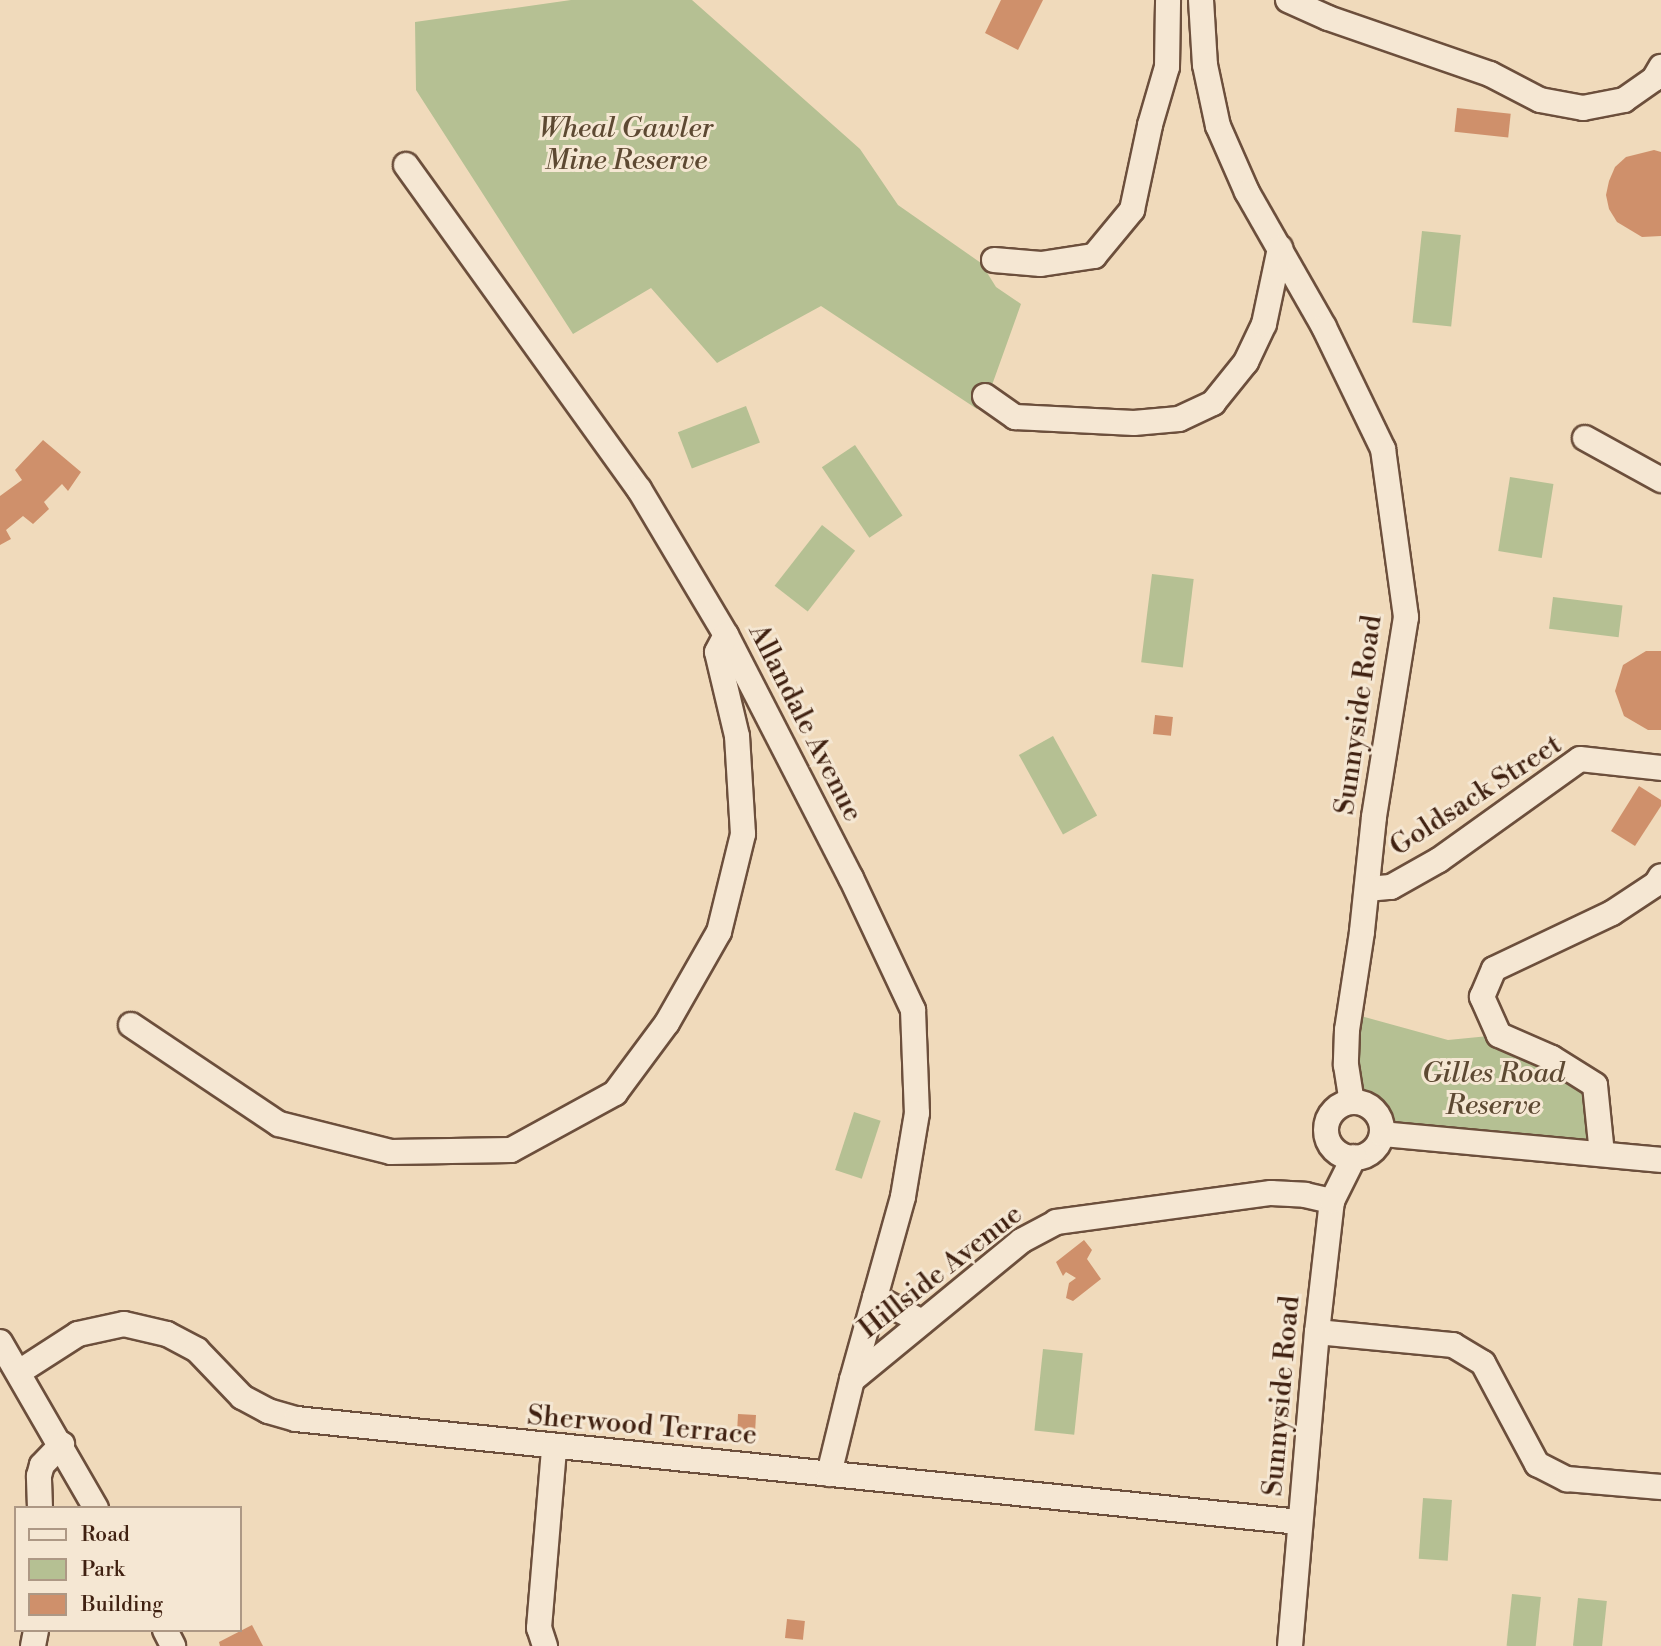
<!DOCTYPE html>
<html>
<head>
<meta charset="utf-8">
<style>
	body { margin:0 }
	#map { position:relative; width:1661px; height:1646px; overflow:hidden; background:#f0dabb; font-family:"Libre Bodoni",serif }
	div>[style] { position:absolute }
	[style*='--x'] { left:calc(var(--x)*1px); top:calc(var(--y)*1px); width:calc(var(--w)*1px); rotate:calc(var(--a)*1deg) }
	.green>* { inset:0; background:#b5c093; transform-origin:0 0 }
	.building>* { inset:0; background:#cf906b; transform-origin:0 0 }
	.roads { filter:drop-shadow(2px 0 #6c4f3c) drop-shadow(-2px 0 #6c4f3c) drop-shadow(0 2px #6c4f3c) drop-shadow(0 -2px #6c4f3c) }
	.minor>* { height:24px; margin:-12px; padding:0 12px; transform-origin:12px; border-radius:12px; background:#f5e7d3 }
	.minor>.ring { margin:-12px; padding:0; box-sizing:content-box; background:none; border:24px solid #f5e7d3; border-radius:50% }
	span { translate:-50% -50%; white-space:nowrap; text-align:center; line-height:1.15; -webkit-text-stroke:6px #f5e7d3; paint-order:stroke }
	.park-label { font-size:28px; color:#5d4932; font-style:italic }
	.street-label { font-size:28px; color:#402111 }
	.legend { position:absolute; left:14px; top:1506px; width:228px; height:126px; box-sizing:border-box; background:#f5e7d3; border:2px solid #ad9885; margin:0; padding:9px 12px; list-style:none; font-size:21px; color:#402111 }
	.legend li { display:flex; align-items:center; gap:14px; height:35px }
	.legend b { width:35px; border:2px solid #ad9885 }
</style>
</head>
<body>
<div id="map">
	<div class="green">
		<i style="clip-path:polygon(571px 0,692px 0,860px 149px,898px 205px,981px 263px,996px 287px,1021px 304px,992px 385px,977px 409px,821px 306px,717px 363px,651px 288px,573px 334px,416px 90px,415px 22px)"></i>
		<i style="left:1422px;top:231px;width:39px;height:92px;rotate:6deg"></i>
		<i style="left:746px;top:406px;width:39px;height:73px;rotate:69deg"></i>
		<i style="left:855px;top:445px;width:85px;height:40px;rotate:56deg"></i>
		<i style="left:1510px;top:477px;width:44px;height:75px;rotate:9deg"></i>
		<i style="left:822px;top:525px;width:42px;height:77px;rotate:38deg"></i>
		<i style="left:1152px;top:574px;width:42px;height:89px;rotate:7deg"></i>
		<i style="left:1553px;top:597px;width:70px;height:32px;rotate:7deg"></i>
		<i style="left:1053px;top:736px;width:91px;height:39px;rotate:61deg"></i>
		<i style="clip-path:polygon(1350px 1013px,1448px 1040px,1499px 1035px,1595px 1085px,1602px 1154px,1381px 1123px,1374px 1111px,1362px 1103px)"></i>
		<i style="left:854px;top:1112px;width:28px;height:61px;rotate:18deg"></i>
		<i style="left:1043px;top:1349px;width:40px;height:82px;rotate:6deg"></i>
		<i style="left:1423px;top:1498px;width:29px;height:61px;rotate:4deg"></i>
		<i style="left:1512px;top:1594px;width:29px;height:52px;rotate:6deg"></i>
		<i style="left:1578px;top:1598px;width:29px;height:48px;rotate:6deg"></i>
	</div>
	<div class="building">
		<i style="clip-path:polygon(1001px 0,1043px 0,1018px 50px,985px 33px)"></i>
		<i style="left:1457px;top:108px;width:54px;height:24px;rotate:6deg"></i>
		<i style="clip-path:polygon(1654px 150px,1661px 152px,1661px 236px,1642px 237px,1617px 222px,1609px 209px,1606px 195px,1609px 181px,1615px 167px,1626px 157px)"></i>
		<i style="clip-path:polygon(43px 440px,81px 472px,68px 491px,62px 484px,44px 502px,49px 509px,33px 524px,23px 516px,6px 530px,11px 539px,0 545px,0 496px,22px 480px,15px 470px)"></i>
		<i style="clip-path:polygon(1646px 651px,1661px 651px,1661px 730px,1648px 730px,1624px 716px,1615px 691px,1623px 665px)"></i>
		<i style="left:1155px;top:715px;width:18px;height:19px;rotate:6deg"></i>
		<i style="clip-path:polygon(1639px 786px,1661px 800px,1661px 806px,1635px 846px,1611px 831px)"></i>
		<i style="clip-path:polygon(1084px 1240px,1092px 1250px,1087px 1259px,1101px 1279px,1073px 1301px,1066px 1298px,1069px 1283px,1076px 1278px,1066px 1272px,1063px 1276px,1056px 1262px)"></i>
		<i style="left:738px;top:1414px;width:18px;height:18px;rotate:3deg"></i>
		<i style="left:787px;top:1619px;width:18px;height:19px;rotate:6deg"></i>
		<i style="clip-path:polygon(252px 1625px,263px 1646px,220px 1646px,219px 1642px)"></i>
	</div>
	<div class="roads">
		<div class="minor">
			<i style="--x:1201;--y:0;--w:65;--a:86.5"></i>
			<i style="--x:1205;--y:65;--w:62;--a:78"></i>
			<i style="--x:1218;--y:126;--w:72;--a:66.3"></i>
			<i style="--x:1247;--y:192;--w:155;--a:60.3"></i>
			<i style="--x:1324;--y:327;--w:136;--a:64.2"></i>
			<i style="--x:1383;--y:449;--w:170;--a:82.2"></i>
			<i style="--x:1406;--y:617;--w:203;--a:99.1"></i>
			<i style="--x:1374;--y:817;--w:116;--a:96"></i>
			<i style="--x:1362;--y:932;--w:99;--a:98.7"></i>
			<i style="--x:1347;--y:1030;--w:35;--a:92"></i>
			<i style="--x:1346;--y:1065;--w:37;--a:81"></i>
			<i style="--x:1288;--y:0;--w:44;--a:24.2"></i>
			<i style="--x:1328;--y:18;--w:171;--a:19.1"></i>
			<i style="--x:1490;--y:74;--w:56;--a:27.5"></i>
			<i style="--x:1540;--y:100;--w:44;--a:10.5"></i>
			<i style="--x:1583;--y:108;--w:42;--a:-11"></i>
			<i style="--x:1624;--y:100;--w:37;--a:-35"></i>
			<i style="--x:1654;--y:79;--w:14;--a:-60"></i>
			<i style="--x:406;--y:165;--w:399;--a:54.3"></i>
			<i style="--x:639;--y:489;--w:170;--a:59.2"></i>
			<i style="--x:726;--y:635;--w:273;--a:62.8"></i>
			<i style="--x:851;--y:878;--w:146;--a:64.8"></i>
			<i style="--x:913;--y:1010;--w:103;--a:87.8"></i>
			<i style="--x:917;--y:1113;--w:85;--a:99.5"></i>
			<i style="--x:903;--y:1197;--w:190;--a:105.6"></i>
			<i style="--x:994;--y:260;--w:47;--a:4.9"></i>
			<i style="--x:1041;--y:264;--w:54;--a:-8.6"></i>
			<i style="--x:1094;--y:256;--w:60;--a:-50.4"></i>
			<i style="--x:1132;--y:210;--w:87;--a:-78"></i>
			<i style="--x:1150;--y:125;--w:60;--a:-73.7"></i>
			<i style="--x:1167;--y:67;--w:67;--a:-89.1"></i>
			<i style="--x:985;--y:396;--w:37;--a:35"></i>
			<i style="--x:1015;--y:417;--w:119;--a:2.9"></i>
			<i style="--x:1134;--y:423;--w:45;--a:-5.1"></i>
			<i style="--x:1179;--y:419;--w:38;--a:-25"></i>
			<i style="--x:1213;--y:403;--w:53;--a:-51.2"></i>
			<i style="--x:1246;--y:362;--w:42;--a:-64.7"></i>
			<i style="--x:1264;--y:324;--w:78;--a:-78.1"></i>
			<i style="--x:1585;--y:438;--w:87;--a:28.9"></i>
			<i style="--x:1367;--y:889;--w:24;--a:-5"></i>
			<i style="--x:1391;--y:887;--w:55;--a:-29.4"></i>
			<i style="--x:1439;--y:860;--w:173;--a:-35.6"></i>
			<i style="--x:1580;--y:759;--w:81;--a:6.3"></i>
			<i style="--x:131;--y:1025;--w:178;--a:33.8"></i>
			<i style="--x:279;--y:1124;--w:115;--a:14"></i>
			<i style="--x:391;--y:1152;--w:120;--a:-1"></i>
			<i style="--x:511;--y:1150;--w:119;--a:-28.7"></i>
			<i style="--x:615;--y:1093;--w:87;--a:-53.4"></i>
			<i style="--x:667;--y:1023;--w:105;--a:-60.3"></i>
			<i style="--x:719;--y:932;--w:101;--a:-76.2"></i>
			<i style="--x:743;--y:834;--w:98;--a:-93.5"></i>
			<i style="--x:737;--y:736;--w:86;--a:-103.4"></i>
			<i style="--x:717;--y:652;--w:19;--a:-62"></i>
			<i class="ring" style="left:1326px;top:1102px;width:32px;height:32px"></i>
			<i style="--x:1382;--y:1134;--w:280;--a:5.3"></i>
			<i style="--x:1602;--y:1154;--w:69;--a:-95.8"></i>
			<i style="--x:1595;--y:1085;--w:51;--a:-147.9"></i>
			<i style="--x:1552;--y:1058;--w:58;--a:-156.5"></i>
			<i style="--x:1499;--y:1035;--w:42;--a:-114.1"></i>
			<i style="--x:1482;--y:997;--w:30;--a:-67"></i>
			<i style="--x:1494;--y:969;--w:131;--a:-25.4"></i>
			<i style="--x:1612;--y:913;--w:53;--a:-33.4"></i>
			<i style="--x:1656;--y:884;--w:9;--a:-58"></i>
			<i style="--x:875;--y:1297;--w:53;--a:28"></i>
			<i style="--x:1317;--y:1332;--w:137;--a:5.5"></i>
			<i style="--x:1453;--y:1345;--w:35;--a:31"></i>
			<i style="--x:1483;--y:1363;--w:115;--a:61.9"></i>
			<i style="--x:1537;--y:1464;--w:34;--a:27"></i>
			<i style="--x:1567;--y:1479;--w:94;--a:4.9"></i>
			<i style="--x:0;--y:1342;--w:192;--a:60"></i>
			<i style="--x:19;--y:1372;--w:70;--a:-32.8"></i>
			<i style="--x:78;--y:1334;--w:47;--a:-12.3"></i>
			<i style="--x:124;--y:1324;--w:44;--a:13.1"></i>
			<i style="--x:167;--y:1334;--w:34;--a:28"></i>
			<i style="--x:197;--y:1350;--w:65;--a:46.2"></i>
			<i style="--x:242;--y:1397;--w:30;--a:28"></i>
			<i style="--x:268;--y:1411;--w:29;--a:16"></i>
			<i style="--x:296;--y:1419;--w:1009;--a:5.86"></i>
			<i style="--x:829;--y:1474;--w:97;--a:-76.3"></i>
			<i style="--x:852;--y:1380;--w:219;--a:-39.4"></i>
			<i style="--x:1021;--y:1241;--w:40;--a:-28"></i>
			<i style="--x:1056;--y:1222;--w:217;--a:-7.7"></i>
			<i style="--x:1271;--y:1193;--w:34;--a:3"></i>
			<i style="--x:1305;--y:1195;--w:28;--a:13"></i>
			<i style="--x:40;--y:1508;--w:32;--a:-92"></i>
			<i style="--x:39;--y:1476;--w:11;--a:-75"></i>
			<i style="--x:42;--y:1465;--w:29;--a:-46"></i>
			<i style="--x:165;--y:1630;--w:18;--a:63"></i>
			<i style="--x:33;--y:1646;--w:16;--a:-79"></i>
			<i style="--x:545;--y:1646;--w:19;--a:-108"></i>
			<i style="--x:539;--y:1628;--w:181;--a:-85.2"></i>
			<i style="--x:1290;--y:1646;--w:315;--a:-85.1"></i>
			<i style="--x:1317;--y:1332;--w:132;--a:-83.5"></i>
			<i style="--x:1332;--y:1201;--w:49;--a:-63.4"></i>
		</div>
	</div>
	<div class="park-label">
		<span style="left:626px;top:145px">Wheal Gawler<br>Mine Reserve</span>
		<span style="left:1493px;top:1090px">Gilles Road<br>Reserve</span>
	</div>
	<div class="street-label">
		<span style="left:1359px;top:715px;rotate:-82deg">Sunnyside Road</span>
		<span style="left:805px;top:723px;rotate:63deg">Allandale Avenue</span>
		<span style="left:1476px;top:796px;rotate:-33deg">Goldsack Street</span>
		<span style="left:941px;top:1272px;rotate:-38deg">Hillside Avenue</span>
		<span style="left:1282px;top:1396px;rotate:-85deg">Sunnyside Road</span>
		<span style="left:642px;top:1426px;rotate:5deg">Sherwood Terrace</span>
	</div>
	<ul class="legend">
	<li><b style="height:9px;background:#f5e7d3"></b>Road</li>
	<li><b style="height:19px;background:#b5c093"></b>Park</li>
	<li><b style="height:19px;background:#cf906b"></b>Building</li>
	</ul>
</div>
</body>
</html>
